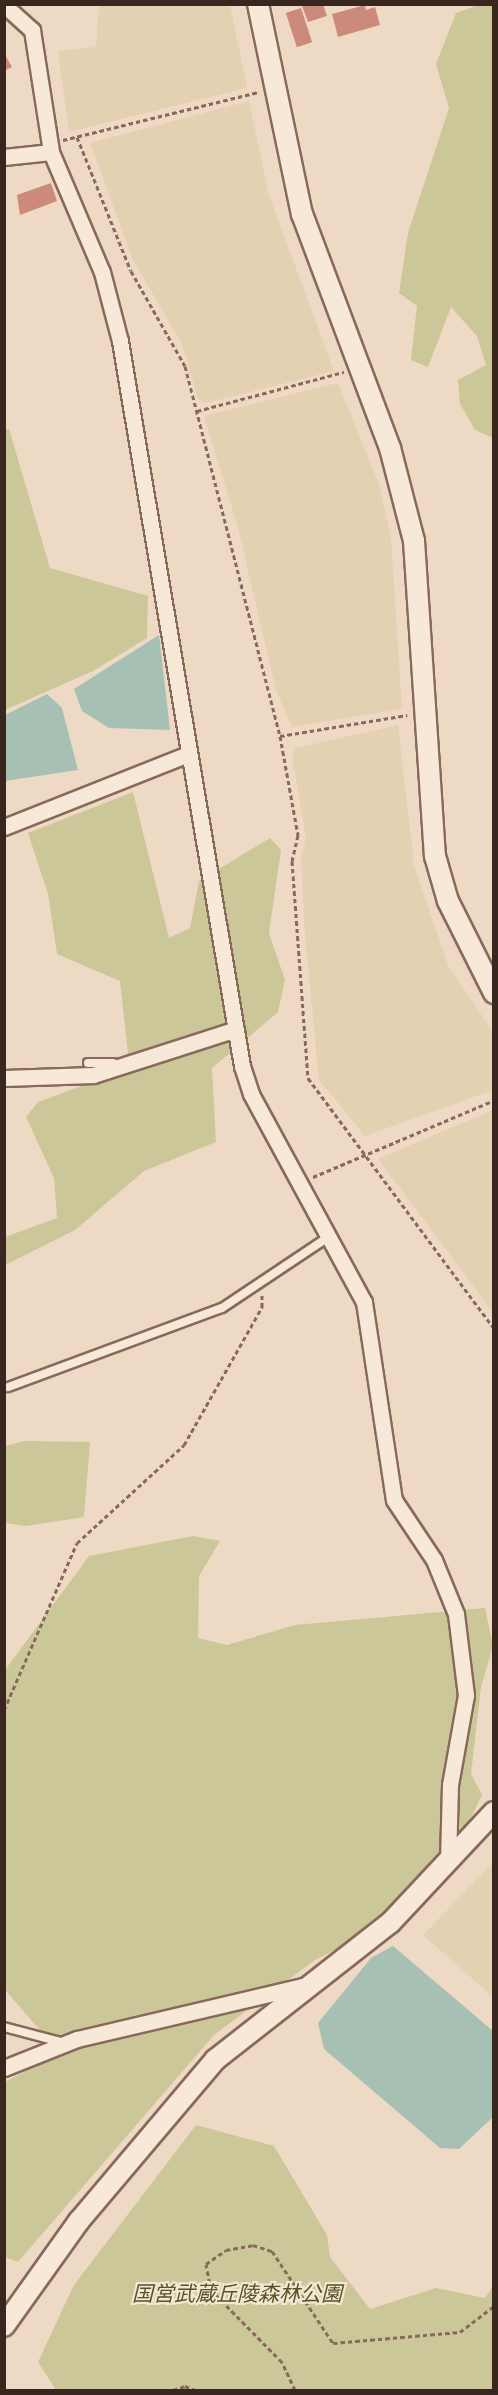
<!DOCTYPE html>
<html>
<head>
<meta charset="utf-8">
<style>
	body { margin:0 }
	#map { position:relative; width:498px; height:2395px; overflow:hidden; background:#eed9c4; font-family:Merriweather,"Noto Sans JP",serif }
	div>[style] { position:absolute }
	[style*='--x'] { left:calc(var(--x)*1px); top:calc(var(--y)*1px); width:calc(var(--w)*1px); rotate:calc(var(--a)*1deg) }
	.farmland>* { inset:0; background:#e3d1b2 }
	.green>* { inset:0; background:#ccc798 }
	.water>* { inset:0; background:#a6c1b3 }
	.building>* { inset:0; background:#cc8b7a; transform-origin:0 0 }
	.path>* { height:3px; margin-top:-1.5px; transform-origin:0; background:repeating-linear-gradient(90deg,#88695b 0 4.5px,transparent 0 7.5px) }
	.roads { filter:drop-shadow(2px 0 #88695b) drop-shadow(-2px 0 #88695b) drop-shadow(0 2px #88695b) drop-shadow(0 -2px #88695b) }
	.service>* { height:8px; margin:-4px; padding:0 4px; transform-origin:4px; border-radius:4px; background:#f8e8d8 }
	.minor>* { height:15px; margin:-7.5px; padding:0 7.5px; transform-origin:7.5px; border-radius:7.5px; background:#f8e8d8 }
	.tertiary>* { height:20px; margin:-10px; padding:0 10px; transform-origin:10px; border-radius:10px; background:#f8e8d8 }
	span { translate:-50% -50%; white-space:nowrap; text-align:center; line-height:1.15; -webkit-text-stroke:4.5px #f5e5d4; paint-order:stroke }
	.park-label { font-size:21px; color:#535525; font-style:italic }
	.frame { position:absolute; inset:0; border:6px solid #38261f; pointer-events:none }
</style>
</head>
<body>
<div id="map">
	<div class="farmland">
		<i style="clip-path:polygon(99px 5px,230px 5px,247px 88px,69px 132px,58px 51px,96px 47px)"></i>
		<i style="clip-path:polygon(249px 101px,269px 195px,334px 371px,206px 403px,198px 399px,182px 344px,133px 260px,90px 143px)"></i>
		<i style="clip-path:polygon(338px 383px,379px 484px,391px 538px,402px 709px,292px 727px,276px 690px,238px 528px,204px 416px)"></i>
		<i style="clip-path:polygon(398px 725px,414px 865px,448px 965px,493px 1032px,493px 1090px,365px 1136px,319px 1080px,304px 923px,301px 856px,306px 838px,292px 756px,296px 748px)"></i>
		<i style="clip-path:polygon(493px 1110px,493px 1312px,378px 1159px)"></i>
		<i style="clip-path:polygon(493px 1863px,493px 1997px,423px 1935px)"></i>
	</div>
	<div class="green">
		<i style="clip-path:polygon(482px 4px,494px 5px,493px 438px,475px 430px,460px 404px,458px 380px,486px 365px,477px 336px,451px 307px,428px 367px,411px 360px,417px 306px,399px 293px,408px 233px,449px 108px,436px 64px,456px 13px)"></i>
		<i style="clip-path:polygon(9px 429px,50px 568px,148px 596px,147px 638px,93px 671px,5px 710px,4px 430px)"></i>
		<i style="clip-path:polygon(133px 792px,169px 938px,190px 928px,199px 881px,270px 838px,281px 850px,269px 933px,285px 980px,278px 1012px,212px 1068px,216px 1142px,144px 1171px,75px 1230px,5px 1265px,5px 1237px,57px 1218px,54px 1178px,26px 1117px,38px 1102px,101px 1079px,128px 1053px,120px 981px,57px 954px,48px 894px,28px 833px)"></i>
		<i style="clip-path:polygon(25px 1441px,90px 1442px,84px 1517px,26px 1526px,5px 1523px,5px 1446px)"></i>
		<i style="clip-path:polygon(193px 1536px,220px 1541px,199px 1576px,198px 1638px,227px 1645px,295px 1625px,485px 1608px,493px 1646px,481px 1687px,471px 1774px,482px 1795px,439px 1884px,390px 1923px,315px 1960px,214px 2035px,18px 2262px,5px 2257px,5px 2082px,60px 2053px,5px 1990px,5px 1670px,89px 1556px)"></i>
		<i style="clip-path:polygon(196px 2125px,274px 2146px,327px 2235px,330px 2257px,370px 2309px,436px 2288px,485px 2298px,493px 2286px,493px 2390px,56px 2390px,38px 2362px,74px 2285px)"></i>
	</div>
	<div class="water">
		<i style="clip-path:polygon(159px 635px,170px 730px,109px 728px,82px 711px,74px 689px)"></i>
		<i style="clip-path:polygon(47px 694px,62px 708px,78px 770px,5px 781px,5px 715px)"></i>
		<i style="clip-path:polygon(393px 1946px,493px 2031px,493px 2117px,459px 2149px,440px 2148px,324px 2049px,318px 2023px,371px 1958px)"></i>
	</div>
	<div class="building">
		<i style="clip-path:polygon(323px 4px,327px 16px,308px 22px,302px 6px)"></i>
		<i style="clip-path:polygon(365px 5px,366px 10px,375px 7px,380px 25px,338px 37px,332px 14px)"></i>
		<i style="left:301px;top:8px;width:36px;height:16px;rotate:72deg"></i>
		<i style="clip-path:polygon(4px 53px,12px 67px,4px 71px)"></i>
		<i style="clip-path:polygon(51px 183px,57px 201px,20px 215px,17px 195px)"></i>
	</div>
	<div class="path">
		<i style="--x:77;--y:137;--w:144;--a:68.1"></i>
		<i style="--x:131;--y:271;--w:109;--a:60.4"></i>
		<i style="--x:185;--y:366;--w:382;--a:75.6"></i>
		<i style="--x:280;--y:736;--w:101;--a:79.7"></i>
		<i style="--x:298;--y:835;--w:27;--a:103"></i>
		<i style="--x:292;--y:861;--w:218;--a:85.8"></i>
		<i style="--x:308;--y:1078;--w:312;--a:53.4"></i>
		<i style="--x:63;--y:140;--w:201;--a:-13.8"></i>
		<i style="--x:197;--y:411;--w:152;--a:-14.9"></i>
		<i style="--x:280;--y:736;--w:129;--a:-9.4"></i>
		<i style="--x:313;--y:1177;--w:197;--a:-23"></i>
		<i style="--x:4;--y:1710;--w:182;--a:-66.4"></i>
		<i style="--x:77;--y:1543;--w:145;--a:-42.5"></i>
		<i style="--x:184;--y:1445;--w:159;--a:-60.5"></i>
		<i style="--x:262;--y:1307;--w:12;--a:-90"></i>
		<i style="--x:173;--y:2390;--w:13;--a:-18"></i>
		<i style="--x:185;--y:2386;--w:11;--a:22"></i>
		<i style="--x:295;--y:2390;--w:31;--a:-115"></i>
		<i style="--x:282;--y:2362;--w:101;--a:-134.6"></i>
		<i style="--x:211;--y:2290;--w:26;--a:-101"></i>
		<i style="--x:206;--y:2264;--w:24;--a:-35"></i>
		<i style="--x:226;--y:2250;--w:27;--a:-10"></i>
		<i style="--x:253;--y:2245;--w:20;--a:18"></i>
		<i style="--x:272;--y:2251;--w:110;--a:56.5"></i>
		<i style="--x:333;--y:2343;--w:127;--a:-5"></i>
		<i style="--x:460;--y:2332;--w:43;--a:-37.4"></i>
	</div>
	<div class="roads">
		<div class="service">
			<i style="--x:88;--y:1063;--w:25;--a:0"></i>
			<i style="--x:8;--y:1387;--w:228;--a:-20.3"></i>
			<i style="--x:222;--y:1308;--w:130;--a:-33.7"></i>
			<i style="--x:4;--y:2027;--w:62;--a:14.9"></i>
		</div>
		<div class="minor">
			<i style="--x:4;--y:5;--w:38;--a:42"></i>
			<i style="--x:32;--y:30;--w:123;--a:81.1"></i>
			<i style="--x:51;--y:152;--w:130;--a:67"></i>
			<i style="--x:102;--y:272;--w:71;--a:75.4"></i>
			<i style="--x:120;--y:341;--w:735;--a:80.45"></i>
			<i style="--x:242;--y:1066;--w:29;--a:72"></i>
			<i style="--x:251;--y:1094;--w:237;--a:61.5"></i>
			<i style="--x:364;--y:1302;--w:200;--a:81.4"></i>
			<i style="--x:394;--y:1500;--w:72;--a:56.3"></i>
			<i style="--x:434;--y:1560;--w:58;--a:67.8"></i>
			<i style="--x:456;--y:1614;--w:82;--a:83"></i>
			<i style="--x:466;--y:1695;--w:91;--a:100.1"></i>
			<i style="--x:450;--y:1785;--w:76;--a:91.5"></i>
			<i style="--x:4;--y:157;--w:47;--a:-6.1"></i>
			<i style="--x:4;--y:827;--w:196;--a:-21.6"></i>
			<i style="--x:4;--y:1078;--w:89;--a:-1.9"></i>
			<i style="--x:93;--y:1075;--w:150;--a:-17.8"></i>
			<i style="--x:4;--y:2068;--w:79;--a:-21.7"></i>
			<i style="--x:77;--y:2039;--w:237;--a:-13.2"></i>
		</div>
		<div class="tertiary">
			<i style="--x:258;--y:4;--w:215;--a:78.2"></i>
			<i style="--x:302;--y:214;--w:250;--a:69.4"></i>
			<i style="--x:390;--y:448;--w:96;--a:75.5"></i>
			<i style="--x:414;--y:541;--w:316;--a:86.2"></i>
			<i style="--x:435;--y:856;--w:47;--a:73.9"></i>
			<i style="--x:448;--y:901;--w:103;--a:63.4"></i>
			<i style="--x:4;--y:2326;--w:129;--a:-54.5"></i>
			<i style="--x:79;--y:2221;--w:211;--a:-49.8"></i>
			<i style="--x:215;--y:2060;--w:222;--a:-38.1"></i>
			<i style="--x:390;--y:1923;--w:152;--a:-46.9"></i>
		</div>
	</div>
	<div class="park-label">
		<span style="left:237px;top:2294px">国営武蔵丘陵森林公園</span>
	</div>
	<div class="frame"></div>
</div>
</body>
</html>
